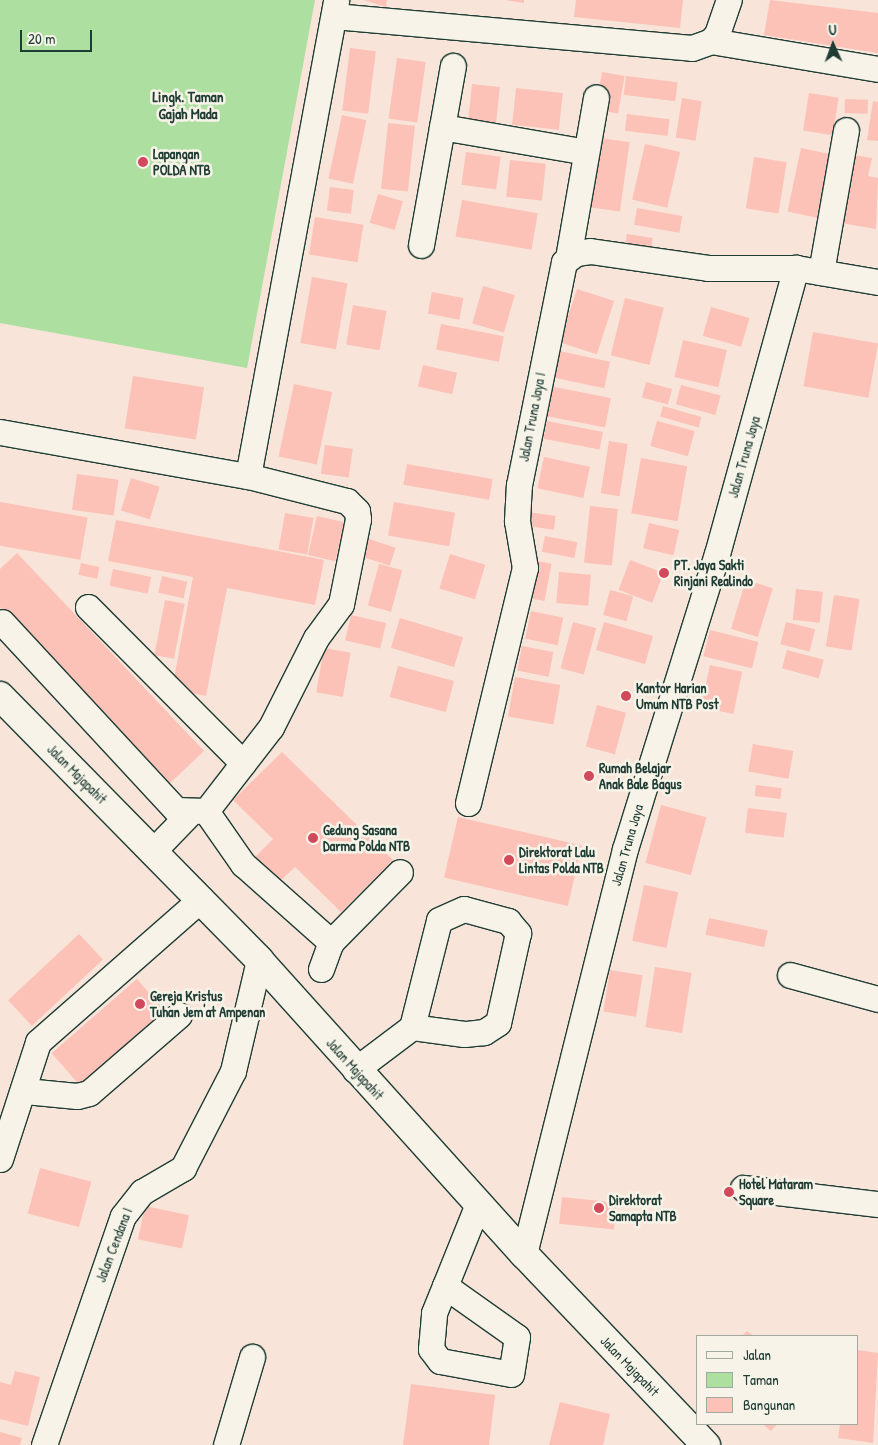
<!DOCTYPE html>
<html>
<head>
<meta charset="utf-8">
<style>
	body { margin:0 }
	#map { position:relative; width:878px; height:1445px; overflow:hidden; background:#f8e4d9; font-family:"Patrick Hand",sans-serif }
	div>[style] { position:absolute }
	[style*='--x'] { left:calc(var(--x)*1px); top:calc(var(--y)*1px); width:calc(var(--w)*1px); rotate:calc(var(--a)*1deg) }
	.green>* { inset:0; background:#acdfa0 }
	.building>* { inset:0; background:#fcc1b7; transform-origin:0 0 }
	.roads { filter:drop-shadow(1px 0 #1f3d34) drop-shadow(-1px 0 #1f3d34) drop-shadow(0 1px #1f3d34) drop-shadow(0 -1px #1f3d34) }
	.minor>* { height:25px; margin:-12.5px; padding:0 12.5px; transform-origin:12.5px; border-radius:12.5px; background:#f7f3e8 }
	.major>* { height:28px; margin:-14px; padding:0 14px; transform-origin:14px; border-radius:14px; background:#f7f3e8 }
	.dots>* { width:14px; height:14px; translate:-50% -50%; box-sizing:border-box; border:2px solid #f7f3e8; border-radius:50% }
	span { translate:-50% -50%; white-space:nowrap; text-align:center; line-height:1.15; -webkit-text-stroke:5px #f7f3e8; paint-order:stroke }
	.poi-label { font-size:14px; color:#1f3d34; font-weight:700 }
	.left { translate:0 -50%; text-align:left }
	.street-label { font-size:14px; color:#1f3d34 }
	.neighbourhood-label { font-size:15px; color:#1f3d34; font-weight:700 }
	.legend { position:absolute; left:696px; top:1335px; width:162px; height:90px; box-sizing:border-box; background:#f7f3e8; border:1px solid #a1aaa0; margin:0; padding:6px 9px; list-style:none; font-size:15px; color:#1f3d34 }
	.legend li { display:flex; align-items:center; gap:10px; height:25px }
	.legend b { width:25px; border:1px solid #a1aaa0 }
	.north { position:absolute; left:808px; top:20px; width:50px; height:50px; -webkit-text-stroke:4px #f7f3e8; paint-order:stroke; rotate:358deg; font-size:14px; font-weight:700; line-height:20px; text-align:center; color:#1f3d34 }
	.north::after { content:''; display:block; margin:auto; width:18px; height:22px; background:#1f3d34; clip-path:polygon(50% 0,100% 100%,50% 72%,0 100%) }
	.scale { position:absolute; left:20px; top:30px; width:72px; height:22px; box-sizing:border-box; border:2px solid #1f3d34; border-top:0; padding-left:6px; font-size:15px; line-height:18px; white-space:nowrap; color:#1f3d34; -webkit-text-stroke:4px #f7f3e8; paint-order:stroke }
</style>
</head>
<body>
<div id="map">
	<div class="green">
		<i style="clip-path:polygon(0 0,315px 0,247px 368px,0 323px)"></i>
	</div>
	<div class="building">
		<i style="clip-path:polygon(364px 0,387px 0,386px 7px)"></i>
		<i style="clip-path:polygon(505px 0,524px 0,524px 3px)"></i>
		<i style="clip-path:polygon(576px 0,683px 0,680px 28px,574px 17px)"></i>
		<i style="clip-path:polygon(770px 0,878px 13px,878px 53px,764px 35px)"></i>
		<i style="left:350px;top:48px;width:26px;height:63px;rotate:7deg"></i>
		<i style="left:397px;top:58px;width:29px;height:61px;rotate:8deg"></i>
		<i style="left:602px;top:72px;width:23px;height:38px;rotate:10deg"></i>
		<i style="left:626px;top:76px;width:52px;height:19px;rotate:7deg"></i>
		<i style="left:472px;top:84px;width:28px;height:40px;rotate:6deg"></i>
		<i style="left:516px;top:88px;width:47px;height:37px;rotate:6deg"></i>
		<i style="left:809px;top:93px;width:30px;height:38px;rotate:9deg"></i>
		<i style="left:682px;top:98px;width:20px;height:40px;rotate:9deg"></i>
		<i style="left:845px;top:99px;width:23px;height:14px;rotate:2deg"></i>
		<i style="clip-path:polygon(873px 101px,878px 102px,878px 141px,867px 140px)"></i>
		<i style="left:627px;top:114px;width:43px;height:17px;rotate:7deg"></i>
		<i style="left:342px;top:115px;width:25px;height:65px;rotate:12deg"></i>
		<i style="left:388px;top:123px;width:27px;height:66px;rotate:6deg"></i>
		<i style="left:593px;top:137px;width:37px;height:70px;rotate:8deg"></i>
		<i style="left:645px;top:144px;width:36px;height:57px;rotate:13deg"></i>
		<i style="left:801px;top:148px;width:30px;height:65px;rotate:12deg"></i>
		<i style="left:466px;top:152px;width:35px;height:33px;rotate:8deg"></i>
		<i style="clip-path:polygon(853px 155px,872px 158px,868px 176px,878px 178px,876px 229px,841px 223px)"></i>
		<i style="left:754px;top:157px;width:33px;height:52px;rotate:9deg"></i>
		<i style="left:510px;top:160px;width:36px;height:37px;rotate:6deg"></i>
		<i style="left:330px;top:187px;width:24px;height:24px;rotate:7deg"></i>
		<i style="left:378px;top:194px;width:26px;height:30px;rotate:16deg"></i>
		<i style="left:462px;top:200px;width:77px;height:37px;rotate:10deg"></i>
		<i style="left:637px;top:208px;width:46px;height:17px;rotate:10deg"></i>
		<i style="left:315px;top:217px;width:49px;height:38px;rotate:9deg"></i>
		<i style="left:627px;top:234px;width:26px;height:12px;rotate:9deg"></i>
		<i style="left:312px;top:277px;width:36px;height:67px;rotate:10deg"></i>
		<i style="left:483px;top:286px;width:33px;height:39px;rotate:16deg"></i>
		<i style="left:577px;top:289px;width:39px;height:56px;rotate:18deg"></i>
		<i style="left:432px;top:292px;width:32px;height:22px;rotate:11deg"></i>
		<i style="left:625px;top:298px;width:40px;height:59px;rotate:14deg"></i>
		<i style="left:353px;top:305px;width:34px;height:40px;rotate:10deg"></i>
		<i style="left:711px;top:307px;width:40px;height:30px;rotate:16deg"></i>
		<i style="left:441px;top:324px;width:64px;height:26px;rotate:11deg"></i>
		<i style="left:813px;top:332px;width:66px;height:55px;rotate:10deg"></i>
		<i style="left:683px;top:340px;width:45px;height:38px;rotate:13deg"></i>
		<i style="left:559px;top:351px;width:52px;height:27px;rotate:12deg"></i>
		<i style="left:423px;top:365px;width:35px;height:22px;rotate:13deg"></i>
		<i style="left:133px;top:376px;width:72px;height:53px;rotate:9deg"></i>
		<i style="left:646px;top:382px;width:27px;height:16px;rotate:15deg"></i>
		<i style="left:294px;top:384px;width:39px;height:74px;rotate:12deg"></i>
		<i style="left:681px;top:385px;width:41px;height:20px;rotate:15deg"></i>
		<i style="left:549px;top:386px;width:63px;height:30px;rotate:11deg"></i>
		<i style="left:663px;top:406px;width:40px;height:11px;rotate:16deg"></i>
		<i style="left:547px;top:421px;width:57px;height:18px;rotate:11deg"></i>
		<i style="left:657px;top:421px;width:39px;height:26px;rotate:15deg"></i>
		<i style="left:609px;top:441px;width:19px;height:53px;rotate:9deg"></i>
		<i style="left:325px;top:445px;width:28px;height:29px;rotate:8deg"></i>
		<i style="left:544px;top:457px;width:47px;height:32px;rotate:12deg"></i>
		<i style="left:641px;top:458px;width:47px;height:56px;rotate:10deg"></i>
		<i style="left:407px;top:464px;width:87px;height:21px;rotate:10deg"></i>
		<i style="left:77px;top:474px;width:42px;height:36px;rotate:8deg"></i>
		<i style="left:131px;top:478px;width:30px;height:34px;rotate:17deg"></i>
		<i style="left:0;top:502px;width:89px;height:43px;rotate:10deg"></i>
		<i style="left:394px;top:502px;width:62px;height:34px;rotate:10deg"></i>
		<i style="left:590px;top:506px;width:28px;height:57px;rotate:6deg"></i>
		<i style="left:528px;top:512px;width:28px;height:14px;rotate:8deg"></i>
		<i style="left:285px;top:513px;width:29px;height:37px;rotate:10deg"></i>
		<i style="left:317px;top:516px;width:28px;height:40px;rotate:13deg"></i>
		<i style="clip-path:polygon(116px 520px,324px 560px,315px 605px,227px 588px,206px 696px,172px 689px,193px 577px,108px 561px)"></i>
		<i style="left:649px;top:523px;width:31px;height:26px;rotate:13deg"></i>
		<i style="left:545px;top:536px;width:33px;height:16px;rotate:11deg"></i>
		<i style="left:369px;top:539px;width:28px;height:19px;rotate:18deg"></i>
		<i style="clip-path:polygon(17px 553px,204px 751px,168px 785px,0 607px,0 569px)"></i>
		<i style="left:450px;top:554px;width:37px;height:36px;rotate:17deg"></i>
		<i style="left:532px;top:560px;width:20px;height:38px;rotate:11deg"></i>
		<i style="left:630px;top:560px;width:36px;height:32px;rotate:21deg"></i>
		<i style="left:81px;top:563px;width:19px;height:12px;rotate:12deg"></i>
		<i style="left:379px;top:564px;width:24px;height:43px;rotate:15deg"></i>
		<i style="left:113px;top:569px;width:39px;height:17px;rotate:12deg"></i>
		<i style="left:559px;top:572px;width:32px;height:31px;rotate:5deg"></i>
		<i style="left:162px;top:576px;width:26px;height:17px;rotate:13deg"></i>
		<i style="left:746px;top:580px;width:28px;height:51px;rotate:17deg"></i>
		<i style="left:796px;top:589px;width:27px;height:31px;rotate:6deg"></i>
		<i style="left:610px;top:590px;width:24px;height:26px;rotate:15deg"></i>
		<i style="left:834px;top:595px;width:26px;height:52px;rotate:9deg"></i>
		<i style="left:165px;top:600px;width:20px;height:56px;rotate:11deg"></i>
		<i style="left:531px;top:611px;width:33px;height:28px;rotate:12deg"></i>
		<i style="left:351px;top:615px;width:36px;height:26px;rotate:13deg"></i>
		<i style="left:400px;top:618px;width:66px;height:31px;rotate:17deg"></i>
		<i style="left:573px;top:622px;width:24px;height:48px;rotate:15deg"></i>
		<i style="left:604px;top:622px;width:51px;height:29px;rotate:16deg"></i>
		<i style="left:786px;top:622px;width:30px;height:23px;rotate:14deg"></i>
		<i style="left:710px;top:630px;width:50px;height:27px;rotate:14deg"></i>
		<i style="left:522px;top:646px;width:32px;height:25px;rotate:11deg"></i>
		<i style="left:324px;top:648px;width:27px;height:45px;rotate:10deg"></i>
		<i style="left:787px;top:650px;width:38px;height:19px;rotate:15deg"></i>
		<i style="left:710px;top:665px;width:33px;height:43px;rotate:12deg"></i>
		<i style="left:398px;top:666px;width:58px;height:32px;rotate:15deg"></i>
		<i style="left:515px;top:677px;width:46px;height:40px;rotate:10deg"></i>
		<i style="left:597px;top:705px;width:30px;height:43px;rotate:15deg"></i>
		<i style="left:753px;top:744px;width:41px;height:28px;rotate:10deg"></i>
		<i style="clip-path:polygon(282px 752px,393px 860px,341px 912px,295px 867px,276px 885px,251px 861px,273px 839px,233px 800px)"></i>
		<i style="left:756px;top:785px;width:26px;height:11px;rotate:7deg"></i>
		<i style="left:661px;top:805px;width:47px;height:60px;rotate:15deg"></i>
		<i style="left:748px;top:808px;width:39px;height:25px;rotate:7deg"></i>
		<i style="left:458px;top:817px;width:127px;height:62px;rotate:13deg"></i>
		<i style="left:644px;top:885px;width:35px;height:57px;rotate:12deg"></i>
		<i style="left:709px;top:918px;width:60px;height:17px;rotate:12deg"></i>
		<i style="left:79px;top:934px;width:35px;height:97px;rotate:47deg"></i>
		<i style="left:655px;top:967px;width:37px;height:61px;rotate:9deg"></i>
		<i style="left:610px;top:970px;width:33px;height:42px;rotate:9deg"></i>
		<i style="left:137px;top:979px;width:45px;height:113px;rotate:49deg"></i>
		<i style="left:40px;top:1168px;width:53px;height:47px;rotate:15deg"></i>
		<i style="left:562px;top:1197px;width:55px;height:27px;rotate:6deg"></i>
		<i style="left:145px;top:1206px;width:45px;height:34px;rotate:12deg"></i>
		<i style="clip-path:polygon(747px 1331px,753px 1336px,742px 1336px)"></i>
		<i style="clip-path:polygon(857px 1350px,878px 1353px,873px 1443px,838px 1438px,840px 1424px,857px 1424px)"></i>
		<i style="clip-path:polygon(15px 1371px,40px 1377px,28px 1426px,0 1419px,0 1382px,11px 1385px)"></i>
		<i style="clip-path:polygon(411px 1384px,495px 1395px,489px 1445px,403px 1445px)"></i>
		<i style="clip-path:polygon(560px 1402px,610px 1414px,603px 1445px,549px 1445px)"></i>
		<i style="clip-path:polygon(763px 1424px,777px 1424px,771px 1431px)"></i>
		<i style="clip-path:polygon(0 1432px,22px 1438px,20px 1445px,0 1445px)"></i>
	</div>
	<div class="roads">
		<div class="minor">
			<i style="--x:334;--y:16;--w:359;--a:5.1"></i>
			<i style="--x:692;--y:48;--w:20;--a:-20"></i>
			<i style="--x:711;--y:41;--w:9;--a:-49"></i>
			<i style="--x:717;--y:34;--w:36;--a:-71"></i>
			<i style="--x:711;--y:41;--w:169;--a:9.5"></i>
			<i style="--x:442;--y:127;--w:146;--a:9.8"></i>
			<i style="--x:421;--y:245;--w:182;--a:-79.9"></i>
			<i style="--x:568;--y:258;--w:163;--a:-80.1"></i>
			<i style="--x:821;--y:272;--w:144;--a:-80"></i>
			<i style="--x:0;--y:432;--w:252;--a:10.1"></i>
			<i style="--x:248;--y:476;--w:102;--a:14.2"></i>
			<i style="--x:347;--y:501;--w:14;--a:45"></i>
			<i style="--x:357;--y:511;--w:8;--a:83"></i>
			<i style="--x:358;--y:519;--w:87;--a:101.3"></i>
			<i style="--x:341;--y:604;--w:42;--a:126.3"></i>
			<i style="--x:316;--y:638;--w:100;--a:116.8"></i>
			<i style="--x:271;--y:727;--w:106;--a:127.7"></i>
			<i style="--x:206;--y:811;--w:30;--a:-178"></i>
			<i style="--x:176;--y:810;--w:256;--a:-132.8"></i>
			<i style="--x:248;--y:476;--w:484;--a:-79.5"></i>
			<i style="--x:88;--y:607;--w:220;--a:45.2"></i>
			<i style="--x:468;--y:803;--w:242;--a:-76.4"></i>
			<i style="--x:525;--y:568;--w:48;--a:-99.7"></i>
			<i style="--x:517;--y:521;--w:36;--a:-87"></i>
			<i style="--x:519;--y:485;--w:227;--a:-78.6"></i>
			<i style="--x:564;--y:262;--w:15;--a:-37"></i>
			<i style="--x:576;--y:253;--w:14;--a:-8"></i>
			<i style="--x:590;--y:251;--w:119;--a:8.2"></i>
			<i style="--x:708;--y:268;--w:88;--a:0"></i>
			<i style="--x:796;--y:268;--w:83;--a:9.7"></i>
			<i style="--x:206;--y:811;--w:65;--a:55.1"></i>
			<i style="--x:243;--y:864;--w:118;--a:41.6"></i>
			<i style="--x:154;--y:850;--w:50;--a:-45.8"></i>
			<i style="--x:321;--y:969;--w:29;--a:-70"></i>
			<i style="--x:331;--y:942;--w:98;--a:-45.4"></i>
			<i style="--x:790;--y:975;--w:91;--a:15.3"></i>
			<i style="--x:355;--y:1070;--w:71;--a:-37"></i>
			<i style="--x:412;--y:1027;--w:110;--a:-75.8"></i>
			<i style="--x:439;--y:920;--w:27;--a:-24"></i>
			<i style="--x:464;--y:909;--w:46;--a:15.3"></i>
			<i style="--x:508;--y:921;--w:16;--a:50"></i>
			<i style="--x:518;--y:933;--w:92;--a:102.5"></i>
			<i style="--x:498;--y:1023;--w:17;--a:147"></i>
			<i style="--x:484;--y:1032;--w:20;--a:174"></i>
			<i style="--x:464;--y:1034;--w:52;--a:-172.3"></i>
			<i style="--x:25;--y:1091;--w:52;--a:5.5"></i>
			<i style="--x:77;--y:1096;--w:12;--a:-14"></i>
			<i style="--x:89;--y:1093;--w:119;--a:-40.9"></i>
			<i style="--x:0;--y:1159;--w:123;--a:-72"></i>
			<i style="--x:38;--y:1042;--w:217;--a:-41.3"></i>
			<i style="--x:743;--y:1188;--w:136;--a:6.8"></i>
			<i style="--x:524;--y:1254;--w:417;--a:-76"></i>
			<i style="--x:625;--y:849;--w:309;--a:-72.7"></i>
			<i style="--x:717;--y:554;--w:297;--a:-74.6"></i>
			<i style="--x:445;--y:1286;--w:88;--a:35.3"></i>
			<i style="--x:517;--y:1337;--w:37;--a:99"></i>
			<i style="--x:511;--y:1374;--w:72;--a:-169.6"></i>
			<i style="--x:440;--y:1361;--w:15;--a:-127"></i>
			<i style="--x:431;--y:1349;--w:36;--a:-85"></i>
			<i style="--x:434;--y:1313;--w:29;--a:-68"></i>
			<i style="--x:445;--y:1286;--w:88;--a:-68.1"></i>
			<i style="--x:44;--y:1445;--w:242;--a:-71"></i>
			<i style="--x:123;--y:1216;--w:31;--a:-52"></i>
			<i style="--x:142;--y:1192;--w:48;--a:-30.3"></i>
			<i style="--x:183;--y:1168;--w:109;--a:-62.7"></i>
			<i style="--x:233;--y:1071;--w:114;--a:-76.8"></i>
			<i style="--x:226;--y:1445;--w:92;--a:-73.5"></i>
		</div>
		<div class="major">
			<i style="--x:0;--y:696;--w:370;--a:45.5"></i>
			<i style="--x:259;--y:960;--w:396;--a:48"></i>
			<i style="--x:524;--y:1254;--w:264;--a:46.4"></i>
		</div>
	</div>
	<div class="dots">
		<i style="left:143px;top:162px;background:#d1495b"></i>
		<i style="left:664px;top:573px;background:#d1495b"></i>
		<i style="left:626px;top:696px;background:#d1495b"></i>
		<i style="left:589px;top:776px;background:#d1495b"></i>
		<i style="left:313px;top:838px;background:#d1495b"></i>
		<i style="left:509px;top:860px;background:#d1495b"></i>
		<i style="left:140px;top:1004px;background:#d1495b"></i>
		<i style="left:729px;top:1192px;background:#d1495b"></i>
		<i style="left:599px;top:1208px;background:#d1495b"></i>
	</div>
	<div class="poi-label">
		<span class="left" style="left:153px;top:162px">Lapangan<br>POLDA NTB</span>
		<span class="left" style="left:674px;top:573px">PT. Jaya Sakti<br>Rinjani Realindo</span>
		<span class="left" style="left:636px;top:696px">Kantor Harian<br>Umum NTB Post</span>
		<span class="left" style="left:599px;top:776px">Rumah Belajar<br>Anak Bale Bagus</span>
		<span class="left" style="left:323px;top:838px">Gedung Sasana<br>Darma Polda NTB</span>
		<span class="left" style="left:519px;top:860px">Direktorat Lalu<br>Lintas Polda NTB</span>
		<span class="left" style="left:150px;top:1004px">Gereja Kristus<br>Tuhan Jem'at Ampenan</span>
		<span class="left" style="left:739px;top:1192px">Hotel Mataram<br>Square</span>
		<span class="left" style="left:609px;top:1208px">Direktorat<br>Samapta NTB</span>
	</div>
	<div class="street-label">
		<span style="left:532px;top:417px;rotate:-79deg">Jalan Truna Jaya I</span>
		<span style="left:744px;top:457px;rotate:-74deg">Jalan Truna Jaya</span>
		<span style="left:77px;top:774px;rotate:45deg">Jalan Majapahit</span>
		<span style="left:627px;top:845px;rotate:-74deg">Jalan Truna Jaya</span>
		<span style="left:355px;top:1069px;rotate:48deg">Jalan Majapahit</span>
		<span style="left:114px;top:1245px;rotate:-69deg">Jalan Cendana I</span>
		<span style="left:630px;top:1366px;rotate:46deg">Jalan Majapahit</span>
	</div>
	<div class="neighbourhood-label">
		<span style="left:188px;top:105px">Lingk. Taman<br>Gajah Mada</span>
	</div>
	<ul class="legend">
	<li><b style="height:6px;background:#f7f3e8"></b>Jalan</li>
	<li><b style="height:14px;background:#acdfa0"></b>Taman</li>
	<li><b style="height:14px;background:#fcc1b7"></b>Bangunan</li>
	</ul>
	<div class="north">U</div>
	<div class="scale">20 m</div>
</div>
</body>
</html>
